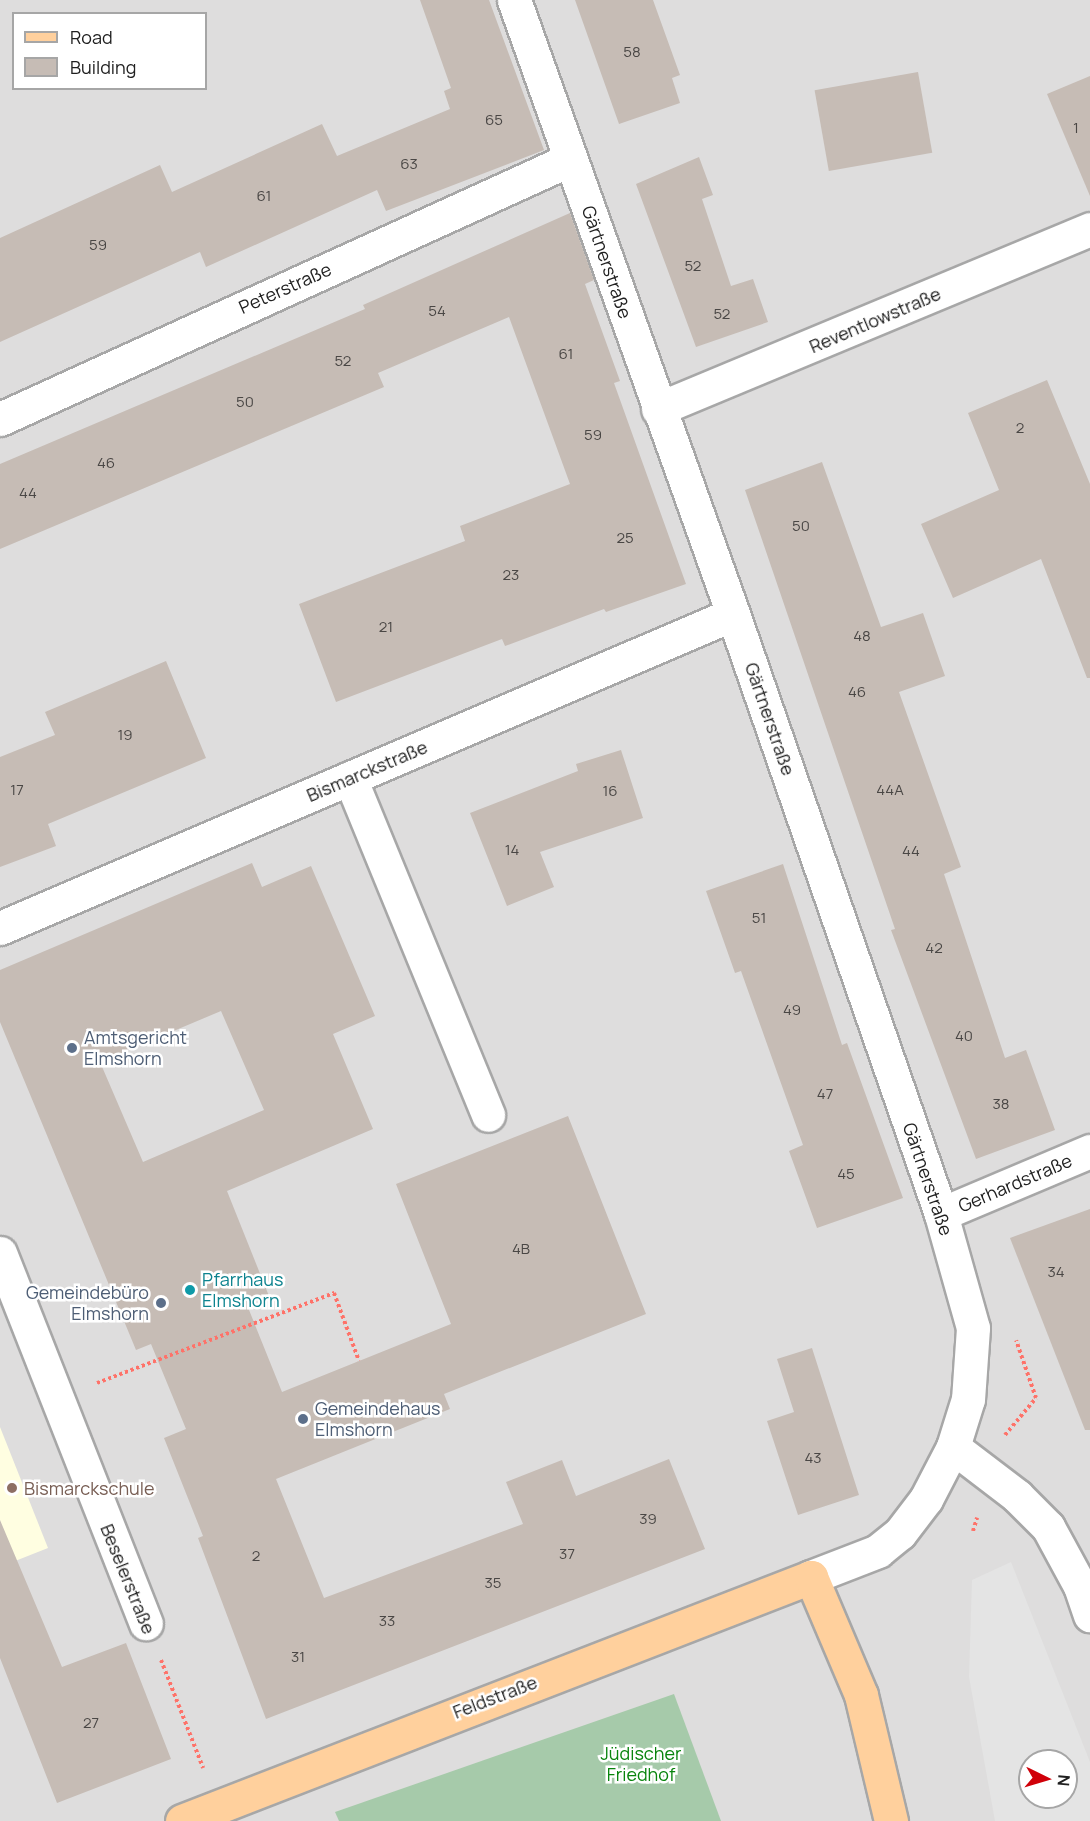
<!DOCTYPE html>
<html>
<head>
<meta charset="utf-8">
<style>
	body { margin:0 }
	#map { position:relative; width:1090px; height:1821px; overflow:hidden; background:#f1ede6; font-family:Manrope,sans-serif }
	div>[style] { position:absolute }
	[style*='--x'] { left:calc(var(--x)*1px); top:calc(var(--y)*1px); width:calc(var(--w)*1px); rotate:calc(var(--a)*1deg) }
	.residential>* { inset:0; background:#dedddd }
	.education>* { inset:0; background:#fffee1 }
	.cemetery>* { inset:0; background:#a6caaa }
	.parking>* { inset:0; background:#e4e4e4 }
	.building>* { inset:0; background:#c6bcb5; transform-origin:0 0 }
	.path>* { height:4px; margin-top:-2px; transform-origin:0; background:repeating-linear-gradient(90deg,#fe7269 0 3px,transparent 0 6px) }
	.roads { filter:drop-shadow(2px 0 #a7a7a7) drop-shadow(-2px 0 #a7a7a7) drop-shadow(0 2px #a7a7a7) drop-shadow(0 -2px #a7a7a7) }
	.minor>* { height:33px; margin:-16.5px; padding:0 16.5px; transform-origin:16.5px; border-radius:16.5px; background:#fff }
	.major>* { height:33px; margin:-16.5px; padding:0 16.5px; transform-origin:16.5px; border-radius:16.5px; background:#ffd09d }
	.dots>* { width:16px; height:16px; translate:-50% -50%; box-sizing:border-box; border:3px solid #fff; border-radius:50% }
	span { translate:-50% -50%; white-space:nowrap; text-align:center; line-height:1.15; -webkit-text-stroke:5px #fff; paint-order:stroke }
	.number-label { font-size:15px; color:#4a4745 }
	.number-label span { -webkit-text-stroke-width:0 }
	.street-label { font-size:18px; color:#202020 }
	.service-label { font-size:18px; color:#4e5e75 }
	.left { translate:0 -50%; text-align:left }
	.right { translate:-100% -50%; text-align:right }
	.culture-label { font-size:18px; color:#0d838f }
	.education-label { font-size:18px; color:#785e54 }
	.park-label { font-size:18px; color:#08840d }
	.legend { position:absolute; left:12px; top:12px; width:195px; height:78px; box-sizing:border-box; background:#fff; border:2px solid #a6a6a6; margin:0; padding:8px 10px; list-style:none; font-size:18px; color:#202020 }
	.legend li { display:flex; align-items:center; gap:12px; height:30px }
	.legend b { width:30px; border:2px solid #a6a6a6 }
	.north { position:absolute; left:1018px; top:1749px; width:60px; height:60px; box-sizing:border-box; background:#fff; border:2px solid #a6a6a6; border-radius:50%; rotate:95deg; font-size:16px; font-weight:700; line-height:24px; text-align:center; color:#202020 }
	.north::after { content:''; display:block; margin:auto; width:21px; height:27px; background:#d00009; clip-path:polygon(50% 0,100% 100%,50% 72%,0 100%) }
</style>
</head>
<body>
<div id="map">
	<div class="residential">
		<i style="clip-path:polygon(evenodd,0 0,1090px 0,1090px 1821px,0 1821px,0 0,14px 14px,206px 14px,206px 88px,14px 88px,14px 14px,0 0,1030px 1761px,1066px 1761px,1066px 1797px,1030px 1797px,1030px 1761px)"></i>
	</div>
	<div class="education">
		<i style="clip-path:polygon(0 1427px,48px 1548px,0 1567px)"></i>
	</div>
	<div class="cemetery">
		<i style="clip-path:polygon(674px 1694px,721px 1821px,339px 1821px,335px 1812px)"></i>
	</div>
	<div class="parking">
		<i style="clip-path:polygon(evenodd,1011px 1562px,1090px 1762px,1090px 1821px,995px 1821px,969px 1677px,972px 1580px,1011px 1562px,1030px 1761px,1066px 1761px,1066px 1797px,1030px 1797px,1030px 1761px)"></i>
	</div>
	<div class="building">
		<i style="clip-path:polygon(420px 0,489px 0,544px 150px,386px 211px,377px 190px,206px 267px,200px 252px,0 342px,0 238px,160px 165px,172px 192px,322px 124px,337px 156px,450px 109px,444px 91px,451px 88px)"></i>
		<i style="clip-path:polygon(575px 0,653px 0,680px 75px,672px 78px,680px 103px,619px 124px)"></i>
		<i style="left:918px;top:72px;width:82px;height:105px;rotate:80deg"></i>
		<i style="clip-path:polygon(1090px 76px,1090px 196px,1047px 94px)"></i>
		<i style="clip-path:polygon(699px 157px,713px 195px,702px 199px,731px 286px,753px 279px,768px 322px,696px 347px,636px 184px)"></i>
		<i style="clip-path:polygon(570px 213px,594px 280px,585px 284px,620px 381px,614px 383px,686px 584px,606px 612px,604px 609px,505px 646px,502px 639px,336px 702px,299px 604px,465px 541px,460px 526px,570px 484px,509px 317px,378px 373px,384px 387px,0 549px,0 464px,365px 309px,363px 305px)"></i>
		<i style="clip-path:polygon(1047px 380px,1090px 484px,1090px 678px,1087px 678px,1041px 559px,953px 598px,921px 524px,999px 490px,968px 413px)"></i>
		<i style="clip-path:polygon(822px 462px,881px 627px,923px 613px,945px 676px,899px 692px,961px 867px,944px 874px,1005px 1058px,1026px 1050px,1055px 1130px,976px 1159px,891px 930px,895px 929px,745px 490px)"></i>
		<i style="clip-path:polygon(166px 661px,206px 758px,48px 824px,56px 846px,0 867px,0 757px,55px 735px,45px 712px)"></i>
		<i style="clip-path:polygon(621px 750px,643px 818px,540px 852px,554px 887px,507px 906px,470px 813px,578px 771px,576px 764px)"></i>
		<i style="clip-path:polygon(evenodd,252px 863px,262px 887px,311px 866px,375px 1016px,333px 1034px,373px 1129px,227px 1191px,269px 1296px,247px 1305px,282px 1392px,451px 1324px,396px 1184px,568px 1116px,646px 1314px,444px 1394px,450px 1409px,276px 1479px,324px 1598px,523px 1524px,506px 1482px,562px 1460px,576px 1496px,669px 1459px,705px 1549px,266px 1719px,198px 1538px,203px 1536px,164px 1438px,186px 1429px,151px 1344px,136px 1350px,0 1022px,0 970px,252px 863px,221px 1011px,264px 1110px,143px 1162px,100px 1062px,221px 1011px)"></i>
		<i style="clip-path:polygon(783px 864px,842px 1045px,847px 1043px,903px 1198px,817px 1228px,789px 1151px,803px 1145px,741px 971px,735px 973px,706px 891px)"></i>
		<i style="clip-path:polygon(1090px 1209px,1090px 1430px,1085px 1430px,1010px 1238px)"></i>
		<i style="clip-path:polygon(812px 1348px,859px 1495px,798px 1515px,767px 1421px,794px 1412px,777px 1359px)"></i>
		<i style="clip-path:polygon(0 1520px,62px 1667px,126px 1643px,171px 1759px,57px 1803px,0 1658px)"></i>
	</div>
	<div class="path">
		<i style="--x:97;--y:1383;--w:254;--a:-20.8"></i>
		<i style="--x:334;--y:1293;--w:72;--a:69.8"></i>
		<i style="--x:1005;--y:1435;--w:48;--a:-50"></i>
		<i style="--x:1036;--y:1398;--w:61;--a:-109"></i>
		<i style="--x:973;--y:1531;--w:14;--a:-73"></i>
		<i style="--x:161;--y:1660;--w:116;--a:68.7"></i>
	</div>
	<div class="roads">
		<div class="minor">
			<i style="--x:514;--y:0;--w:652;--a:70.37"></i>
			<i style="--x:733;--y:614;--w:635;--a:70.88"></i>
			<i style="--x:941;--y:1214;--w:118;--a:74.3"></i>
			<i style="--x:973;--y:1328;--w:71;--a:94"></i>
			<i style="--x:968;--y:1399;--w:50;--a:107.4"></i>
			<i style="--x:953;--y:1447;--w:59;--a:117.4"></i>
			<i style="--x:926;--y:1499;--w:43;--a:127.4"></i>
			<i style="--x:900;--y:1533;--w:28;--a:141"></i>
			<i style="--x:878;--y:1551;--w:72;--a:158.8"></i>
			<i style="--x:658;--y:409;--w:468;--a:-22.6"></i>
			<i style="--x:0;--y:419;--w:627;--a:-24.48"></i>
			<i style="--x:350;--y:778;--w:364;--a:67.7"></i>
			<i style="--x:0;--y:928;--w:797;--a:-23.19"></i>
			<i style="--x:941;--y:1214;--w:162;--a:-22.9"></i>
			<i style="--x:0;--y:1253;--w:398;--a:68.5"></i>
			<i style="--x:953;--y:1447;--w:81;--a:37.4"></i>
			<i style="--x:1017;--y:1496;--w:44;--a:45"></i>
			<i style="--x:1048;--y:1527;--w:67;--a:61.5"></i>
			<i style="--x:1080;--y:1586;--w:31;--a:71"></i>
		</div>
		<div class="major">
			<i style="--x:182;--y:1821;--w:675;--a:-21.2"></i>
			<i style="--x:811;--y:1577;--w:128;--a:67"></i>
			<i style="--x:861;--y:1695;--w:130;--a:76.6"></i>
		</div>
	</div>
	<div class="dots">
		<i style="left:72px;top:1048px;background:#5c6f8a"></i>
		<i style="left:190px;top:1290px;background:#0f9aa8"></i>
		<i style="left:161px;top:1303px;background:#5c6f8a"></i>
		<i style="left:303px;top:1419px;background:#5c6f8a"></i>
		<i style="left:12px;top:1488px;background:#8d6e63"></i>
	</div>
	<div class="number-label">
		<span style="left:632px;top:52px">58</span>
		<span style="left:494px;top:120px">65</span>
		<span style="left:1076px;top:128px">1</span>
		<span style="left:409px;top:164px">63</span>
		<span style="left:264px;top:196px">61</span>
		<span style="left:98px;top:245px">59</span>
		<span style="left:693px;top:266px">52</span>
		<span style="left:437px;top:311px">54</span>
		<span style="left:722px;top:314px">52</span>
		<span style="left:566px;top:354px">61</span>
		<span style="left:343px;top:361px">52</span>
		<span style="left:245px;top:402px">50</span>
		<span style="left:1020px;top:428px">2</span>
		<span style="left:593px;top:435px">59</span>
		<span style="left:106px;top:463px">46</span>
		<span style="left:28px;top:493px">44</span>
		<span style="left:801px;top:526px">50</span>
		<span style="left:625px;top:538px">25</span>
		<span style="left:511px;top:575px">23</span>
		<span style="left:386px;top:627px">21</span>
		<span style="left:862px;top:636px">48</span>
		<span style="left:857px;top:692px">46</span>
		<span style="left:125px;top:735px">19</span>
		<span style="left:17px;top:790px">17</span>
		<span style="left:890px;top:790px">44A</span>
		<span style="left:610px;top:791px">16</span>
		<span style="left:512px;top:850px">14</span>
		<span style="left:911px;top:851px">44</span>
		<span style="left:759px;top:918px">51</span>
		<span style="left:934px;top:948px">42</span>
		<span style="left:792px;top:1010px">49</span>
		<span style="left:964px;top:1036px">40</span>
		<span style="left:825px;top:1094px">47</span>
		<span style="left:1001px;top:1104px">38</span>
		<span style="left:846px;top:1174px">45</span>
		<span style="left:521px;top:1249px">4B</span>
		<span style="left:1056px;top:1272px">34</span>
		<span style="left:813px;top:1458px">43</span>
		<span style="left:648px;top:1519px">39</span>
		<span style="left:567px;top:1554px">37</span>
		<span style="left:256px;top:1556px">2</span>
		<span style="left:493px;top:1583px">35</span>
		<span style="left:387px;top:1621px">33</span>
		<span style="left:298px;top:1657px">31</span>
		<span style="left:91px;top:1723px">27</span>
	</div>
	<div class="street-label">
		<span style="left:607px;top:262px;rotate:71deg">Gärtnerstraße</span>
		<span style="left:285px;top:288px;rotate:-24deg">Peterstraße</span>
		<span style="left:875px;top:320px;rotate:-23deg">Reventlowstraße</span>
		<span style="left:770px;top:719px;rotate:71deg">Gärtnerstraße</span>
		<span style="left:367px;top:771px;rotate:-23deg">Bismarckstraße</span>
		<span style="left:928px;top:1179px;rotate:71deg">Gärtnerstraße</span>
		<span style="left:1015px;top:1183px;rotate:-23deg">Gerhardstraße</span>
		<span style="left:128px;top:1579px;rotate:68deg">Beselerstraße</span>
		<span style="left:495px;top:1697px;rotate:-21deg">Feldstraße</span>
	</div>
	<div class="service-label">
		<span class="left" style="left:84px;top:1048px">Amtsgericht<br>Elmshorn</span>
		<span class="right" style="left:149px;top:1303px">Gemeindebüro<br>Elmshorn</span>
		<span class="left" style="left:315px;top:1419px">Gemeindehaus<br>Elmshorn</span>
	</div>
	<div class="culture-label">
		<span class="left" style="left:202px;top:1290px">Pfarrhaus<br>Elmshorn</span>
	</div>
	<div class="education-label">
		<span class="left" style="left:24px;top:1488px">Bismarckschule</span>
	</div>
	<div class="park-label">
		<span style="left:641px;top:1764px">Jüdischer<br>Friedhof</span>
	</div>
	<ul class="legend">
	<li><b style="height:8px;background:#ffd09d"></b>Road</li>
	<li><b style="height:16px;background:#c6bcb5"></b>Building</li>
	</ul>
	<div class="north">N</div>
</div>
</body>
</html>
